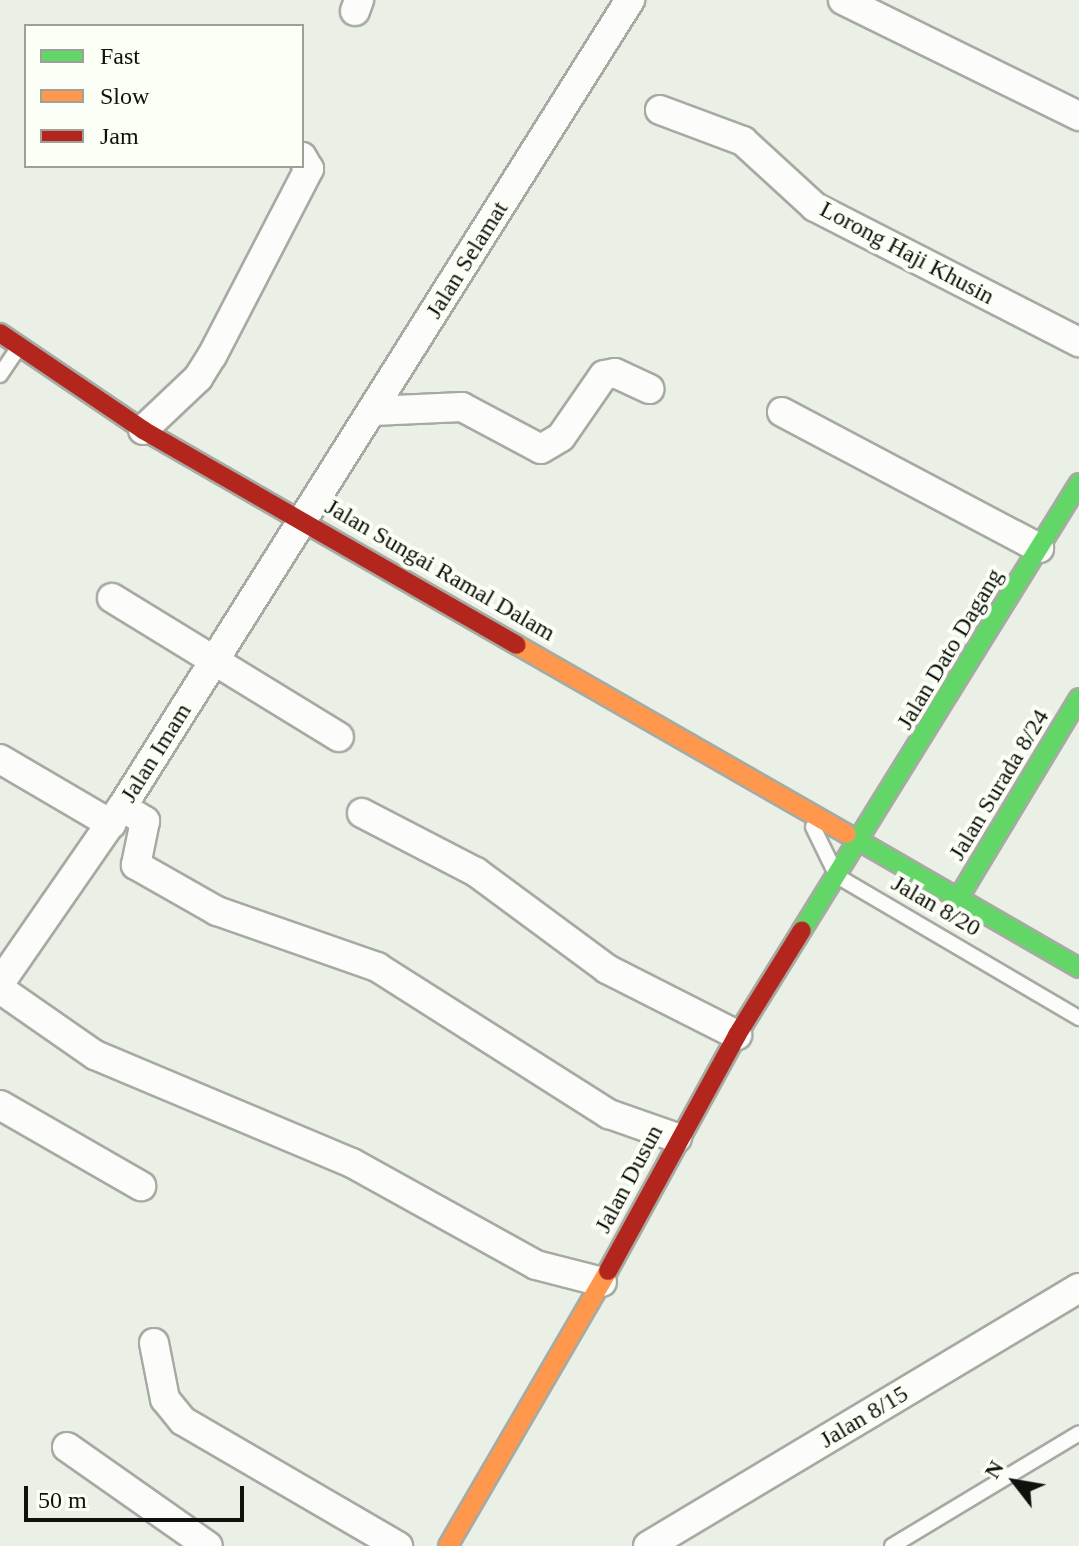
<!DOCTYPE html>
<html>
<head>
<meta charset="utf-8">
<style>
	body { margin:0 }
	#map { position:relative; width:1079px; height:1546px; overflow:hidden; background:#ebf0e6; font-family:"Times New Roman",serif }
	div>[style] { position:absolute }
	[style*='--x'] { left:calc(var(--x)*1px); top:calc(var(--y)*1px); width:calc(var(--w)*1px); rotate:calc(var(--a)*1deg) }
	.roads { filter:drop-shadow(2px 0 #a7aaa3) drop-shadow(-2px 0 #a7aaa3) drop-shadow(0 2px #a7aaa3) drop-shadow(0 -2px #a7aaa3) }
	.lane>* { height:14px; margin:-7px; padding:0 7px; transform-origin:7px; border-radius:7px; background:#fcfdfb }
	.street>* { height:28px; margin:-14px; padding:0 14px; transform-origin:14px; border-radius:14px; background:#fcfdfb }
	.fast>* { height:18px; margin:-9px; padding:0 9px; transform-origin:9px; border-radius:9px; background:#63d668 }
	.slow>* { height:18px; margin:-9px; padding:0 9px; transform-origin:9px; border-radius:9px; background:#ff974d }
	.jam>* { height:18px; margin:-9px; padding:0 9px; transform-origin:9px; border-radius:9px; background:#b3261e }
	span { translate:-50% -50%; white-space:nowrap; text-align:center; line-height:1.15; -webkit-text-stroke:8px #fbfff5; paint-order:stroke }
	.street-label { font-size:24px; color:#0f110c }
	.legend { position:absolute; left:24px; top:24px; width:280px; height:144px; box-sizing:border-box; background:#fbfff5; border:2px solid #9da098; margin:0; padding:10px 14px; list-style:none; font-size:24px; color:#0f110c }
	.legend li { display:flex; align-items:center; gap:16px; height:40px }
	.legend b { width:40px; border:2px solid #9da098 }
	.north { position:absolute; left:975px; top:1442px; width:80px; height:80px; -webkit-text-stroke:6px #fbfff5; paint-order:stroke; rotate:301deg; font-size:22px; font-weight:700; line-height:32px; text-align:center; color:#0f110c }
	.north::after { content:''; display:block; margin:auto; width:28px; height:36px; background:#0f110c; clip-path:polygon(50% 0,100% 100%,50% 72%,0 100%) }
	.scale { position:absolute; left:24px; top:1486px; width:220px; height:36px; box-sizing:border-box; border:4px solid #0f110c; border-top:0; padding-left:10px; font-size:24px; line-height:28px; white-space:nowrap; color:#0f110c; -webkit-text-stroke:6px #fbfff5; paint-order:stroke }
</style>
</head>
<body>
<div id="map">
	<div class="roads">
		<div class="lane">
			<i style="--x:0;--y:375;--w:34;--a:-56"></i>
			<i style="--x:813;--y:827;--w:55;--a:63.9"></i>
			<i style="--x:837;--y:876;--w:281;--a:30.4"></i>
			<i style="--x:892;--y:1546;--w:218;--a:-31.1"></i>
		</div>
		<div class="street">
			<i style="--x:843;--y:0;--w:263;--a:26.2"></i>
			<i style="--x:355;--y:11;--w:12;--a:-70"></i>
			<i style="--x:660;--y:110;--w:89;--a:20.5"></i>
			<i style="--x:743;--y:141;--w:98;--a:42.5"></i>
			<i style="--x:815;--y:207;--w:297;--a:27.1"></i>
			<i style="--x:373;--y:411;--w:89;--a:-2.6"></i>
			<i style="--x:462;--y:407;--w:89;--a:28"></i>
			<i style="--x:541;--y:449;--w:23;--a:-31"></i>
			<i style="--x:561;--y:437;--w:75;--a:-55.3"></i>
			<i style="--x:604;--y:375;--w:11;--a:-10"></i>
			<i style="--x:615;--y:373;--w:38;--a:25"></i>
			<i style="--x:782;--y:412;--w:291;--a:27.9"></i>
			<i style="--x:143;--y:430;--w:76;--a:-43.4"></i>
			<i style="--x:198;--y:378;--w:26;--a:-58"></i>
			<i style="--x:212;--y:356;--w:211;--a:-62.6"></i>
			<i style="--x:309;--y:169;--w:14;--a:-120"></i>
			<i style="--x:112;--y:598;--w:266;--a:31.5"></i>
			<i style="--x:0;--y:759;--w:129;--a:30.4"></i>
			<i style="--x:122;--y:807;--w:27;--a:31"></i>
			<i style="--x:145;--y:821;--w:45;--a:101.6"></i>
			<i style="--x:136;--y:865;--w:93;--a:29.6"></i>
			<i style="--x:217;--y:911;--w:170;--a:19.3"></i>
			<i style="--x:377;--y:967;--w:275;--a:32.4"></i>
			<i style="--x:609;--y:1114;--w:72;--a:19.4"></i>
			<i style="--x:362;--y:813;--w:128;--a:27.4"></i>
			<i style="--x:476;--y:872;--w:163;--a:36.5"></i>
			<i style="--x:607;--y:969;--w:146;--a:26.9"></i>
			<i style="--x:0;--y:983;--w:214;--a:-55.3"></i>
			<i style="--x:122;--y:807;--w:954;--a:-57.81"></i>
			<i style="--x:0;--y:989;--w:116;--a:34.8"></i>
			<i style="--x:95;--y:1055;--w:279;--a:22.8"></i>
			<i style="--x:352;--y:1163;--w:210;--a:29"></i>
			<i style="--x:536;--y:1265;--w:68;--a:14.4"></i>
			<i style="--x:0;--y:1105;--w:163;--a:29.9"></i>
			<i style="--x:154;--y:1343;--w:57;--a:78.9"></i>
			<i style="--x:165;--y:1399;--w:28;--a:51"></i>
			<i style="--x:183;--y:1421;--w:249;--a:30.2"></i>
			<i style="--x:67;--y:1447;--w:172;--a:35.1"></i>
			<i style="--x:648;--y:1546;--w:502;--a:-30.91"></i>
		</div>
		<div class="fast">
			<i style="--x:847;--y:834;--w:268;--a:30"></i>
			<i style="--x:959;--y:897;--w:232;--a:-58.9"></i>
			<i style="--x:802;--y:930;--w:526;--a:-58.21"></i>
		</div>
		<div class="slow">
			<i style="--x:517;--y:645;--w:380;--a:29.8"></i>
			<i style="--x:448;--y:1546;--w:318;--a:-59.8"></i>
		</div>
		<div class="jam">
			<i style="--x:0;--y:333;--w:173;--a:34.1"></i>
			<i style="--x:143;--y:430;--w:431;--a:29.9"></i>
			<i style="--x:608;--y:1271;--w:269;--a:-61.3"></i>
			<i style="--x:737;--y:1035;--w:123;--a:-58.2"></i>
		</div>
	</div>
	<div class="street-label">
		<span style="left:907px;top:253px;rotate:28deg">Lorong Haji Khusin</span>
		<span style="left:467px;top:260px;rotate:-58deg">Jalan Selamat</span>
		<span style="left:440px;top:570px;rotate:30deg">Jalan Sungai Ramal Dalam</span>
		<span style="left:950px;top:649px;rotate:-59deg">Jalan Dato Dagang</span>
		<span style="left:156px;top:753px;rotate:-58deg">Jalan Imam</span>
		<span style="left:999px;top:785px;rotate:-59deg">Jalan Surada 8/24</span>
		<span style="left:936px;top:906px;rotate:30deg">Jalan 8/20</span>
		<span style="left:629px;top:1179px;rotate:-62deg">Jalan Dusun</span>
		<span style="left:864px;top:1417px;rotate:-31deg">Jalan 8/15</span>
	</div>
	<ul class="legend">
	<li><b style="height:10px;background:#63d668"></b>Fast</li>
	<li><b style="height:10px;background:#ff974d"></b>Slow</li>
	<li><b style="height:10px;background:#b3261e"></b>Jam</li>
	</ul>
	<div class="north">N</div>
	<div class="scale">50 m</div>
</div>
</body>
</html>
